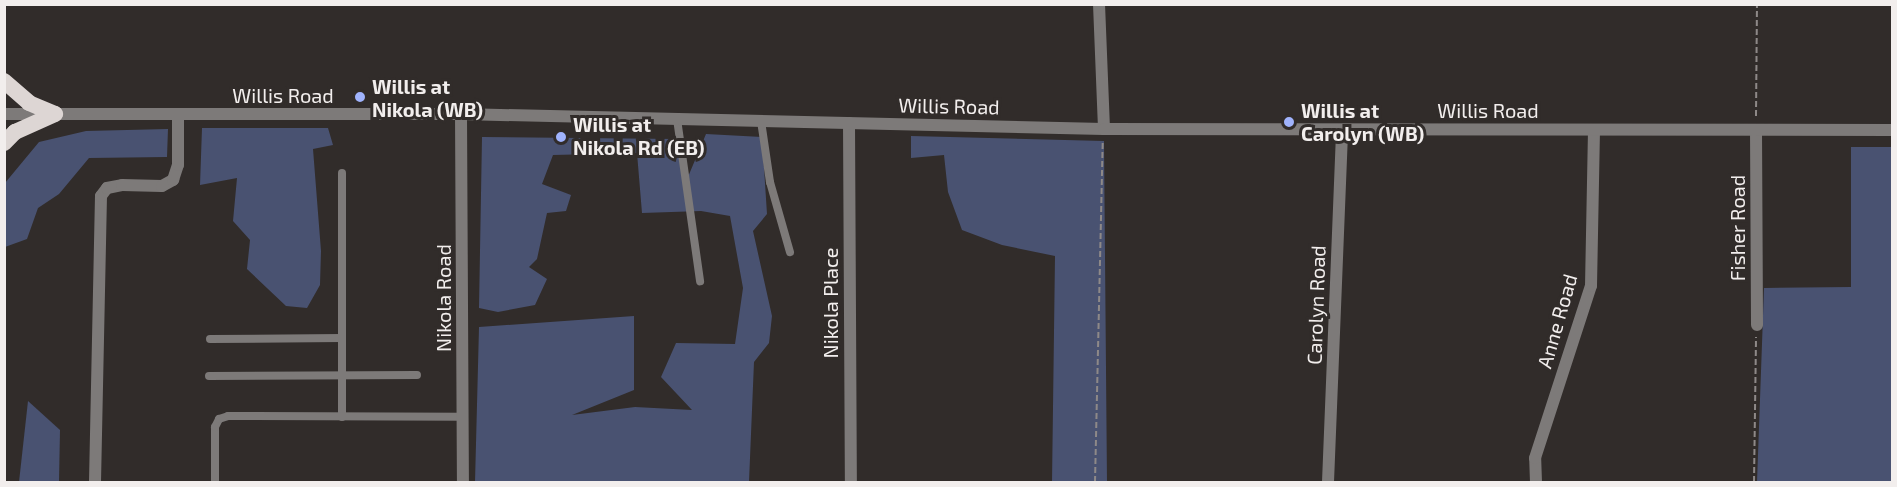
<!DOCTYPE html>
<html>
<head>
<meta charset="utf-8">
<style>
	body { margin:0 }
	#map { position:relative; width:1897px; height:487px; overflow:hidden; background:#312c2a; font-family:"Exo 2",sans-serif }
	div>[style] { position:absolute }
	[style*='--x'] { left:calc(var(--x)*1px); top:calc(var(--y)*1px); width:calc(var(--w)*1px); rotate:calc(var(--a)*1deg) }
	.green>* { inset:0; background:#495271 }
	.path>* { height:2px; margin-top:-1px; transform-origin:0; background:repeating-linear-gradient(90deg,#8e8988 0 6px,transparent 0 9px) }
	.service>* { height:8px; margin:-4px; padding:0 4px; transform-origin:4px; border-radius:4px; background:#7d7a79 }
	.minor>* { height:12px; margin:-6px; padding:0 6px; transform-origin:6px; border-radius:6px; background:#7d7a79 }
	.tertiary>* { height:12px; margin:-6px; padding:0 6px; transform-origin:6px; border-radius:6px; background:#7d7a79 }
	.trunk>* { height:16px; margin:-8px; padding:0 8px; transform-origin:8px; border-radius:8px; background:#ddd6d4 }
	.dots>* { width:16px; height:16px; translate:-50% -50%; box-sizing:border-box; border:3px solid #312c2a; border-radius:50% }
	span { translate:-50% -50%; white-space:nowrap; text-align:center; line-height:1.15; -webkit-text-stroke:6px #312c2a; paint-order:stroke }
	.poi-label { font-size:20px; color:#f2eeed; font-weight:700 }
	.left { translate:0 -50%; text-align:left }
	.street-label { font-size:20px; color:#f2eeed }
	.frame { position:absolute; inset:0; border:6px solid #f2eeed; pointer-events:none }
</style>
</head>
<body>
<div id="map">
	<div class="green">
		<i style="clip-path:polygon(202px 128px,328px 128px,333px 145px,313px 149px,321px 251px,320px 285px,307px 308px,286px 306px,247px 269px,250px 240px,233px 221px,237px 178px,200px 185px)"></i>
		<i style="clip-path:polygon(168px 129px,167px 157px,89px 158px,59px 194px,38px 208px,27px 239px,5px 247px,5px 183px,39px 142px,86px 131px)"></i>
		<i style="clip-path:polygon(706px 134px,762px 137px,767px 214px,753px 231px,772px 316px,769px 343px,754px 362px,749px 482px,475px 482px,479px 327px,634px 316px,634px 390px,572px 415px,635px 407px,692px 410px,661px 377px,676px 343px,735px 344px,743px 288px,730px 216px,701px 211px,642px 213px,637px 153px,553px 155px,542px 184px,571px 195px,566px 211px,547px 213px,537px 259px,529px 267px,547px 279px,535px 305px,498px 312px,479px 308px,482px 137px,676px 139px,685px 184px)"></i>
		<i style="clip-path:polygon(911px 136px,1104px 141px,1107px 482px,1052px 482px,1055px 256px,1002px 245px,962px 230px,948px 192px,944px 155px,911px 158px)"></i>
		<i style="clip-path:polygon(1851px 147px,1892px 147px,1892px 482px,1757px 482px,1764px 288px,1851px 287px)"></i>
		<i style="clip-path:polygon(28px 401px,60px 430px,59px 482px,19px 482px)"></i>
	</div>
	<div class="path">
		<i style="--x:1756;--y:116;--w:112;--a:-89.5"></i>
		<i style="--x:1095;--y:482;--w:341;--a:-88.7"></i>
		<i style="--x:1754;--y:482;--w:145;--a:-89.2"></i>
	</div>
	<div class="service">
		<i style="--x:677;--y:119;--w:164;--a:81.9"></i>
		<i style="--x:761;--y:121;--w:62;--a:81.6"></i>
		<i style="--x:770;--y:182;--w:73;--a:74.1"></i>
		<i style="--x:210;--y:339;--w:132;--a:-0.4"></i>
		<i style="--x:209;--y:376;--w:208;--a:-0.3"></i>
		<i style="--x:342;--y:417;--w:244;--a:-90"></i>
		<i style="--x:215;--y:482;--w:55;--a:-90"></i>
		<i style="--x:215;--y:427;--w:9;--a:-63"></i>
		<i style="--x:219;--y:419;--w:9;--a:-18"></i>
		<i style="--x:228;--y:416;--w:235;--a:0.2"></i>
	</div>
	<div class="minor">
		<i style="--x:1099;--y:4;--w:125;--a:87.7"></i>
		<i style="--x:461;--y:114;--w:368;--a:89.7"></i>
		<i style="--x:849;--y:123;--w:359;--a:89.7"></i>
		<i style="--x:1756;--y:130;--w:195;--a:89.7"></i>
		<i style="--x:95;--y:482;--w:286;--a:-88.8"></i>
		<i style="--x:101;--y:196;--w:10;--a:-53"></i>
		<i style="--x:107;--y:188;--w:15;--a:-11"></i>
		<i style="--x:122;--y:185;--w:40;--a:1.4"></i>
		<i style="--x:162;--y:186;--w:13;--a:-29"></i>
		<i style="--x:173;--y:180;--w:16;--a:-72"></i>
		<i style="--x:178;--y:165;--w:51;--a:-90"></i>
		<i style="--x:1328;--y:482;--w:352;--a:-87.7"></i>
		<i style="--x:1536;--y:482;--w:24;--a:-92"></i>
		<i style="--x:1535;--y:458;--w:181;--a:-72"></i>
		<i style="--x:1591;--y:286;--w:156;--a:-88.9"></i>
	</div>
	<div class="tertiary">
		<i style="--x:4;--y:114;--w:457;--a:0"></i>
		<i style="--x:461;--y:114;--w:643;--a:1.34"></i>
		<i style="--x:1104;--y:129;--w:788;--a:0.07"></i>
	</div>
	<div class="trunk">
		<i style="--x:4;--y:81;--w:33;--a:41"></i>
		<i style="--x:29;--y:103;--w:28;--a:23"></i>
		<i style="--x:4;--y:143;--w:16;--a:-45"></i>
		<i style="--x:15;--y:132;--w:44;--a:-24.2"></i>
	</div>
	<div class="dots">
		<i style="left:360px;top:97px;background:#a0b3fd"></i>
		<i style="left:1289px;top:122px;background:#a0b3fd"></i>
		<i style="left:561px;top:137px;background:#a0b3fd"></i>
	</div>
	<div class="poi-label">
		<span class="left" style="left:372px;top:98px">Willis at<br>Nikola (WB)</span>
		<span class="left" style="left:1301px;top:122px">Willis at<br>Carolyn (WB)</span>
		<span class="left" style="left:573px;top:136px">Willis at<br>Nikola Rd (EB)</span>
	</div>
	<div class="street-label">
		<span style="left:283px;top:95px">Willis Road</span>
		<span style="left:949px;top:106px;rotate:1deg">Willis Road</span>
		<span style="left:1488px;top:110px">Willis Road</span>
		<span style="left:1737px;top:228px;rotate:-90deg">Fisher Road</span>
		<span style="left:443px;top:298px;rotate:-90deg">Nikola Road</span>
		<span style="left:830px;top:303px;rotate:-90deg">Nikola Place</span>
		<span style="left:1316px;top:305px;rotate:-88deg">Carolyn Road</span>
		<span style="left:1557px;top:321px;rotate:-74deg">Anne Road</span>
	</div>
	<div class="frame"></div>
</div>
</body>
</html>
